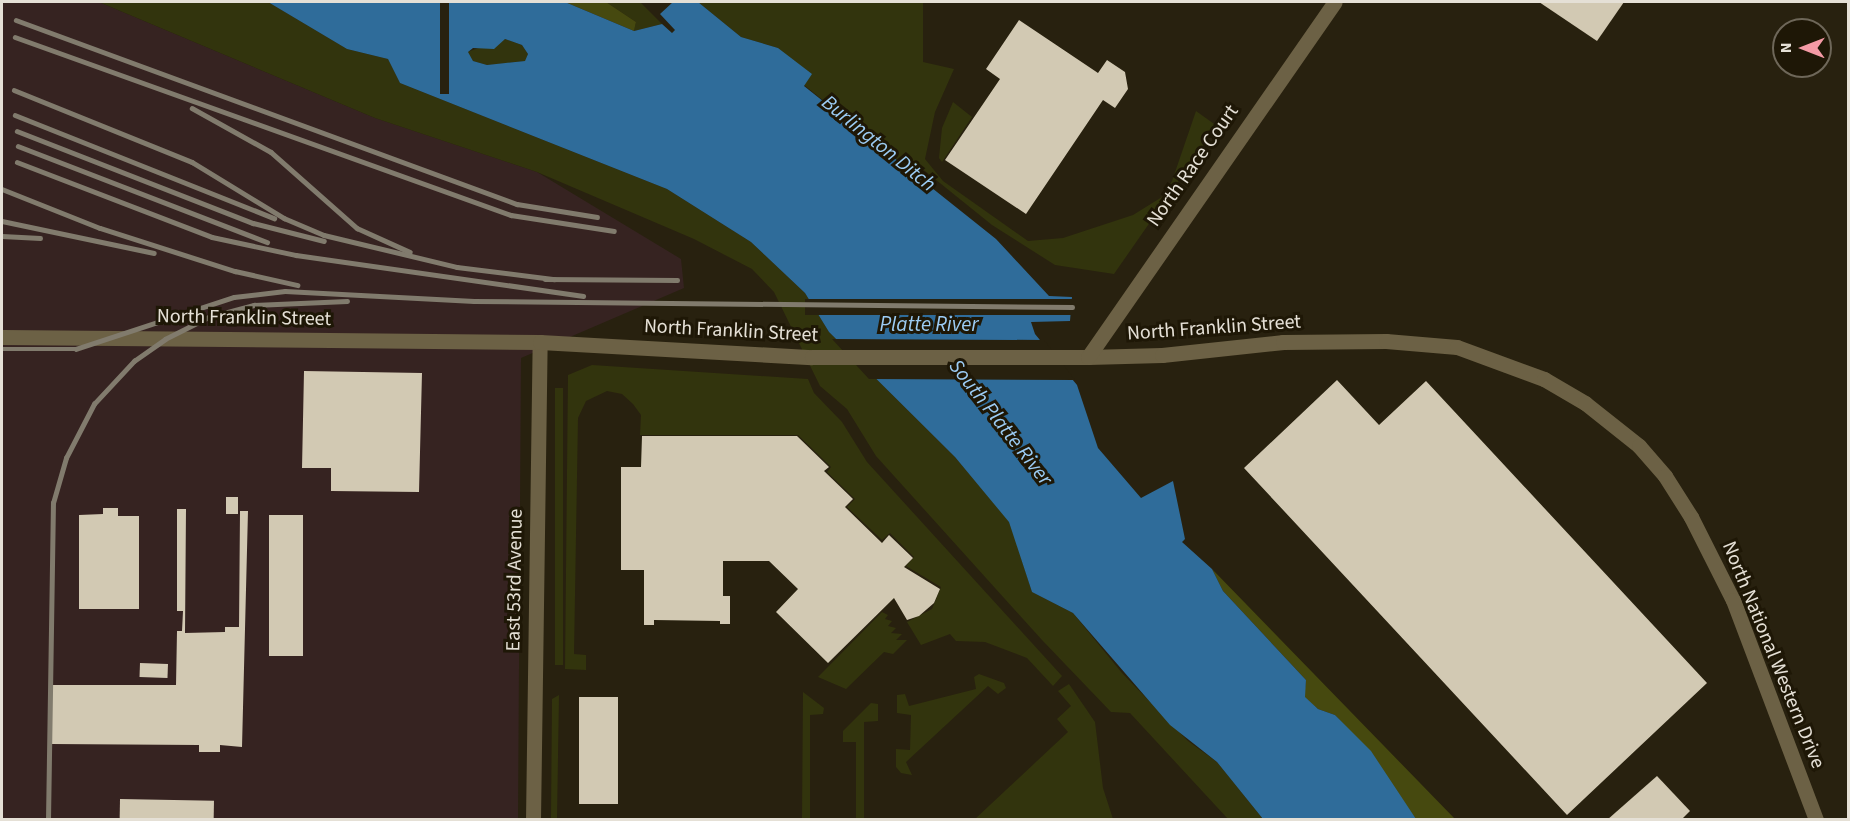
<!DOCTYPE html>
<html>
<head>
<meta charset="utf-8">
<style>
	body { margin:0 }
	#map { position:relative; width:1850px; height:821px; overflow:hidden; background:#28210f; font-family:"Source Sans 3",sans-serif }
	div>[style] { position:absolute }
	[style*='--x'] { left:calc(var(--x)*1px); top:calc(var(--y)*1px); width:calc(var(--w)*1px); rotate:calc(var(--a)*1deg) }
	.industrial>* { inset:0; background:#362321 }
	.green>* { inset:0; background:#32340d; transform-origin:0 0 }
	.forest>* { inset:0; background:#46490f }
	.water>* { inset:0; background:#2f6c9a }
	.pier>* { inset:0; background:#28210f; transform-origin:0 0 }
	.building>* { inset:0; background:#d2c9b3; transform-origin:0 0 }
	.minor>* { height:15px; margin:-7.5px; padding:0 7.5px; transform-origin:7.5px; border-radius:7.5px; background:#6c6145 }
	.tertiary>* { height:15px; margin:-7.5px; padding:0 7.5px; transform-origin:7.5px; border-radius:7.5px; background:#6c6145 }
	.rail>* { height:4.5px; margin:-2.25px; padding:0 2.25px; transform-origin:2.25px; border-radius:2.25px; background:#817b6d }
	span { translate:-50% -50%; white-space:nowrap; text-align:center; line-height:1.15; -webkit-text-stroke:6px #1e1706; paint-order:stroke }
	.street-label { font-size:20px; color:#e5e0d6 }
	.water-label { font-size:21px; color:#9cccf4; font-style:italic }
	.frame { position:absolute; inset:0; border:3px solid #e5e0d6; pointer-events:none }
	.north { position:absolute; left:1772px; top:18px; width:60px; height:60px; box-sizing:border-box; background:#1e1706; border:2px solid #6e6759; border-radius:50%; rotate:270deg; font-size:16px; font-weight:700; line-height:24px; text-align:center; color:#e5e0d6 }
	.north::after { content:''; display:block; margin:auto; width:21px; height:27px; background:#f49aa5; clip-path:polygon(50% 0,100% 100%,50% 72%,0 100%) }
</style>
</head>
<body>
<div id="map">
	<div class="industrial">
		<i style="clip-path:polygon(2px 2px,99px 2px,375px 118px,537px 172px,681px 259px,684px 288px,521px 358px,518px 819px,2px 820px)"></i>
	</div>
	<div class="green">
		<i style="clip-path:polygon(99px 2px,268px 2px,347px 49px,388px 59px,400px 83px,667px 189px,751px 242px,805px 293px,829px 332px,955px 457px,1010px 522px,1032px 592px,1073px 613px,1122px 673px,1188px 741px,1217px 762px,1263px 819px,1228px 819px,1130px 713px,1111px 712px,1042px 640px,876px 456px,847px 409px,820px 386px,774px 292px,752px 269px,694px 239px,537px 172px,375px 118px)"></i>
		<i style="clip-path:polygon(606px 2px,640px 2px,662px 24px,634px 31px,636px 22px)"></i>
		<i style="clip-path:polygon(698px 2px,923px 2px,923px 62px,954px 69px,935px 112px,925px 159px,943px 181px,1028px 241px,1063px 238px,1133px 215px,1162px 197px,1172px 181px,1196px 111px,1217px 126px,1114px 274px,1055px 265px,992px 225px,920px 167px,915px 174px,804px 85px,778px 48px,741px 37px)"></i>
		<i style="clip-path:polygon(505px 39px,522px 45px,528px 54px,526px 61px,487px 65px,473px 61px,467px 52px)"></i>
		<i style="clip-path:polygon(953px 102px,972px 117px,942px 162px,939px 158px,942px 128px)"></i>
		<i style="clip-path:polygon(592px 365px,808px 379px,814px 393px,842px 422px,867px 462px,1062px 676px,1053px 686px,1027px 658px,985px 642px,956px 641px,950px 634px,921px 645px,907px 622px,932px 609px,941px 587px,906px 566px,914px 557px,890px 533px,882px 540px,847px 507px,855px 499px,827px 472px,831px 467px,798px 435px,640px 435px,641px 415px,633px 404px,622px 394px,607px 391px,586px 401px,578px 418px,574px 654px,586px 655px,586px 670px,565px 669px,568px 375px)"></i>
		<i style="left:555px;top:388px;width:8px;height:277px"></i>
		<i style="clip-path:polygon(882px 612px,888px 615px,885px 619px,892px 621px,888px 626px,896px 628px,891px 633px,902px 634px,896px 640px,907px 640px,893px 654px,884px 652px,846px 689px,818px 677px)"></i>
		<i style="clip-path:polygon(979px 674px,1004px 683px,1006px 688px,998px 694px,988px 686px,906px 762px,912px 775px,901px 773px,896px 767px,896px 749px,910px 750px,911px 715px,897px 713px,897px 695px,905px 694px,909px 706px,976px 689px,974px 677px)"></i>
		<i style="clip-path:polygon(1069px 684px,1095px 722px,1103px 788px,1113px 819px,975px 819px,1068px 732px,1057px 719px,1071px 706px,1058px 691px)"></i>
		<i style="clip-path:polygon(803px 692px,824px 708px,823px 714px,810px 715px,810px 819px,802px 819px)"></i>
		<i style="clip-path:polygon(559px 695px,557px 819px,551px 819px,552px 699px)"></i>
		<i style="clip-path:polygon(871px 703px,878px 704px,878px 721px,864px 722px,864px 819px,856px 819px,856px 742px,843px 742px,843px 731px)"></i>
	</div>
	<div class="forest">
		<i style="clip-path:polygon(565px 2px,606px 2px,636px 22px,634px 31px)"></i>
		<i style="clip-path:polygon(1212px 569px,1455px 819px,1416px 819px,1349px 730px,1335px 715px,1318px 709px,1304px 697px,1306px 680px,1223px 591px)"></i>
	</div>
	<div class="water">
		<i style="clip-path:polygon(evenodd,268px 2px,565px 2px,634px 31px,662px 24px,672px 33px,675px 30px,660px 14px,673px 2px,698px 2px,741px 37px,778px 48px,812px 74px,804px 86px,996px 239px,1049px 296px,1072px 297px,1070px 321px,1031px 322px,1035px 334px,1077px 385px,1098px 448px,1141px 498px,1173px 481px,1185px 539px,1182px 542px,1212px 569px,1223px 591px,1306px 680px,1305px 697px,1318px 709px,1335px 715px,1371px 751px,1416px 819px,1263px 819px,1217px 762px,1170px 725px,1073px 613px,1032px 592px,1009px 522px,955px 457px,829px 332px,805px 293px,751px 242px,667px 189px,400px 83px,388px 59px,347px 49px,268px 2px,505px 39px,522px 45px,528px 54px,525px 61px,487px 65px,473px 61px,468px 52px,473px 48px,494px 49px,505px 39px)"></i>
	</div>
	<div class="pier">
		<i style="left:440px;top:2px;width:9px;height:92px"></i>
		<i style="left:805px;top:299px;width:267px;height:16px"></i>
		<i style="clip-path:polygon(832px 339px,1044px 340px,1075px 380px,869px 379px)"></i>
	</div>
	<div class="building">
		<i style="clip-path:polygon(1539px 2px,1624px 2px,1597px 41px)"></i>
		<i style="clip-path:polygon(1019px 20px,1098px 73px,1107px 60px,1125px 72px,1128px 89px,1115px 108px,1103px 100px,1026px 214px,945px 160px,1000px 79px,986px 69px)"></i>
		<i style="clip-path:polygon(304px 371px,422px 373px,419px 492px,331px 491px,331px 468px,302px 468px)"></i>
		<i style="clip-path:polygon(1337px 380px,1379px 425px,1426px 381px,1707px 683px,1567px 815px,1244px 468px)"></i>
		<i style="clip-path:polygon(642px 436px,797px 436px,829px 467px,824px 471px,853px 499px,845px 507px,882px 543px,889px 535px,913px 558px,904px 567px,940px 589px,934px 603px,919px 616px,907px 620px,894px 598px,828px 663px,776px 612px,798px 589px,769px 561px,723px 561px,723px 596px,730px 596px,730px 624px,720px 624px,720px 621px,654px 620px,654px 625px,644px 625px,644px 570px,621px 570px,621px 467px,641px 467px)"></i>
		<i style="left:226px;top:497px;width:12px;height:17px"></i>
		<i style="clip-path:polygon(103px 508px,118px 508px,118px 516px,139px 516px,139px 609px,79px 609px,79px 515px,103px 514px)"></i>
		<i style="clip-path:polygon(177px 509px,186px 509px,185px 633px,225px 632px,225px 627px,239px 627px,240px 511px,248px 511px,242px 747px,220px 745px,220px 752px,199px 752px,199px 745px,51px 744px,52px 685px,176px 685px,177px 631px,182px 631px,183px 611px,177px 611px)"></i>
		<i style="left:269px;top:515px;width:34px;height:141px"></i>
		<i style="left:140px;top:663px;width:28px;height:14px;rotate:2deg"></i>
		<i style="left:579px;top:697px;width:39px;height:107px"></i>
		<i style="clip-path:polygon(1657px 776px,1690px 811px,1681px 820px,1607px 820px)"></i>
		<i style="left:120px;top:799px;width:94px;height:21px;rotate:1deg"></i>
	</div>
	<div class="minor">
		<i style="--x:533;--y:820;--w:478;--a:-89.2"></i>
	</div>
	<div class="tertiary">
		<i style="--x:2;--y:337;--w:538;--a:0.53"></i>
		<i style="--x:540;--y:342;--w:272;--a:3.2"></i>
		<i style="--x:812;--y:357;--w:276;--a:0"></i>
		<i style="--x:1088;--y:357;--w:74;--a:-1.5"></i>
		<i style="--x:1162;--y:355;--w:122;--a:-6.1"></i>
		<i style="--x:1283;--y:342;--w:103;--a:-0.6"></i>
		<i style="--x:1386;--y:341;--w:71;--a:4.8"></i>
		<i style="--x:1457;--y:347;--w:93;--a:20.2"></i>
		<i style="--x:1544;--y:379;--w:48;--a:30.3"></i>
		<i style="--x:1585;--y:403;--w:69;--a:38.5"></i>
		<i style="--x:1639;--y:446;--w:40;--a:49"></i>
		<i style="--x:1665;--y:476;--w:49;--a:57.6"></i>
		<i style="--x:1691;--y:517;--w:93;--a:63.2"></i>
		<i style="--x:1733;--y:600;--w:235;--a:69.3"></i>
		<i style="--x:1088;--y:357;--w:432;--a:-55.2"></i>
	</div>
	<div class="rail">
		<i style="--x:16;--y:20;--w:534;--a:20.17"></i>
		<i style="--x:517;--y:204;--w:81;--a:9.2"></i>
		<i style="--x:15;--y:37;--w:527;--a:19.74"></i>
		<i style="--x:511;--y:215;--w:104;--a:8.8"></i>
		<i style="--x:14;--y:90;--w:192;--a:22"></i>
		<i style="--x:192;--y:162;--w:108;--a:31.3"></i>
		<i style="--x:284;--y:218;--w:43;--a:23"></i>
		<i style="--x:324;--y:235;--w:137;--a:13.5"></i>
		<i style="--x:457;--y:267;--w:98;--a:7.1"></i>
		<i style="--x:192;--y:108;--w:90;--a:29.1"></i>
		<i style="--x:271;--y:152;--w:115;--a:41.5"></i>
		<i style="--x:357;--y:228;--w:58;--a:24.4"></i>
		<i style="--x:15;--y:115;--w:279;--a:21.7"></i>
		<i style="--x:17;--y:131;--w:253;--a:21.3"></i>
		<i style="--x:253;--y:223;--w:73;--a:14.2"></i>
		<i style="--x:18;--y:146;--w:267;--a:21.1"></i>
		<i style="--x:17;--y:162;--w:209;--a:21"></i>
		<i style="--x:212;--y:237;--w:86;--a:12.1"></i>
		<i style="--x:296;--y:255;--w:290;--a:8.1"></i>
		<i style="--x:2;--y:189;--w:105;--a:21.7"></i>
		<i style="--x:100;--y:228;--w:142;--a:17.7"></i>
		<i style="--x:235;--y:271;--w:64;--a:12.7"></i>
		<i style="--x:2;--y:221;--w:155;--a:11.9"></i>
		<i style="--x:2;--y:236;--w:38;--a:3"></i>
		<i style="--x:545;--y:279;--w:132;--a:0.4"></i>
		<i style="--x:2;--y:349;--w:74;--a:0"></i>
		<i style="--x:76;--y:349;--w:166;--a:-18.2"></i>
		<i style="--x:234;--y:297;--w:51;--a:-6.7"></i>
		<i style="--x:285;--y:291;--w:189;--a:3"></i>
		<i style="--x:474;--y:301;--w:598;--a:0.57"></i>
		<i style="--x:48;--y:820;--w:317;--a:-89.1"></i>
		<i style="--x:53;--y:503;--w:47;--a:-73.9"></i>
		<i style="--x:66;--y:458;--w:61;--a:-62.6"></i>
		<i style="--x:94;--y:404;--w:59;--a:-47.1"></i>
		<i style="--x:134;--y:361;--w:38;--a:-35"></i>
		<i style="--x:165;--y:339;--w:49;--a:-26.6"></i>
		<i style="--x:209;--y:317;--w:47;--a:-14.9"></i>
		<i style="--x:254;--y:305;--w:93;--a:-2.5"></i>
	</div>
	<div class="street-label">
		<span style="left:1193px;top:166px;rotate:-55deg">North Race Court</span>
		<span style="left:244px;top:318px;rotate:1deg">North Franklin Street</span>
		<span style="left:1214px;top:328px;rotate:-4deg">North Franklin Street</span>
		<span style="left:731px;top:331px;rotate:3deg">North Franklin Street</span>
		<span style="left:515px;top:580px;rotate:-89deg">East 53rd Avenue</span>
		<span style="left:1773px;top:655px;rotate:68deg">North National Western Drive</span>
	</div>
	<div class="water-label">
		<span style="left:879px;top:143px;rotate:39deg">Burlington Ditch</span>
		<span style="left:929px;top:324px">Platte River</span>
		<span style="left:1001px;top:422px;rotate:52deg">South Platte River</span>
	</div>
	<div class="frame"></div>
	<div class="north">N</div>
</div>
</body>
</html>
